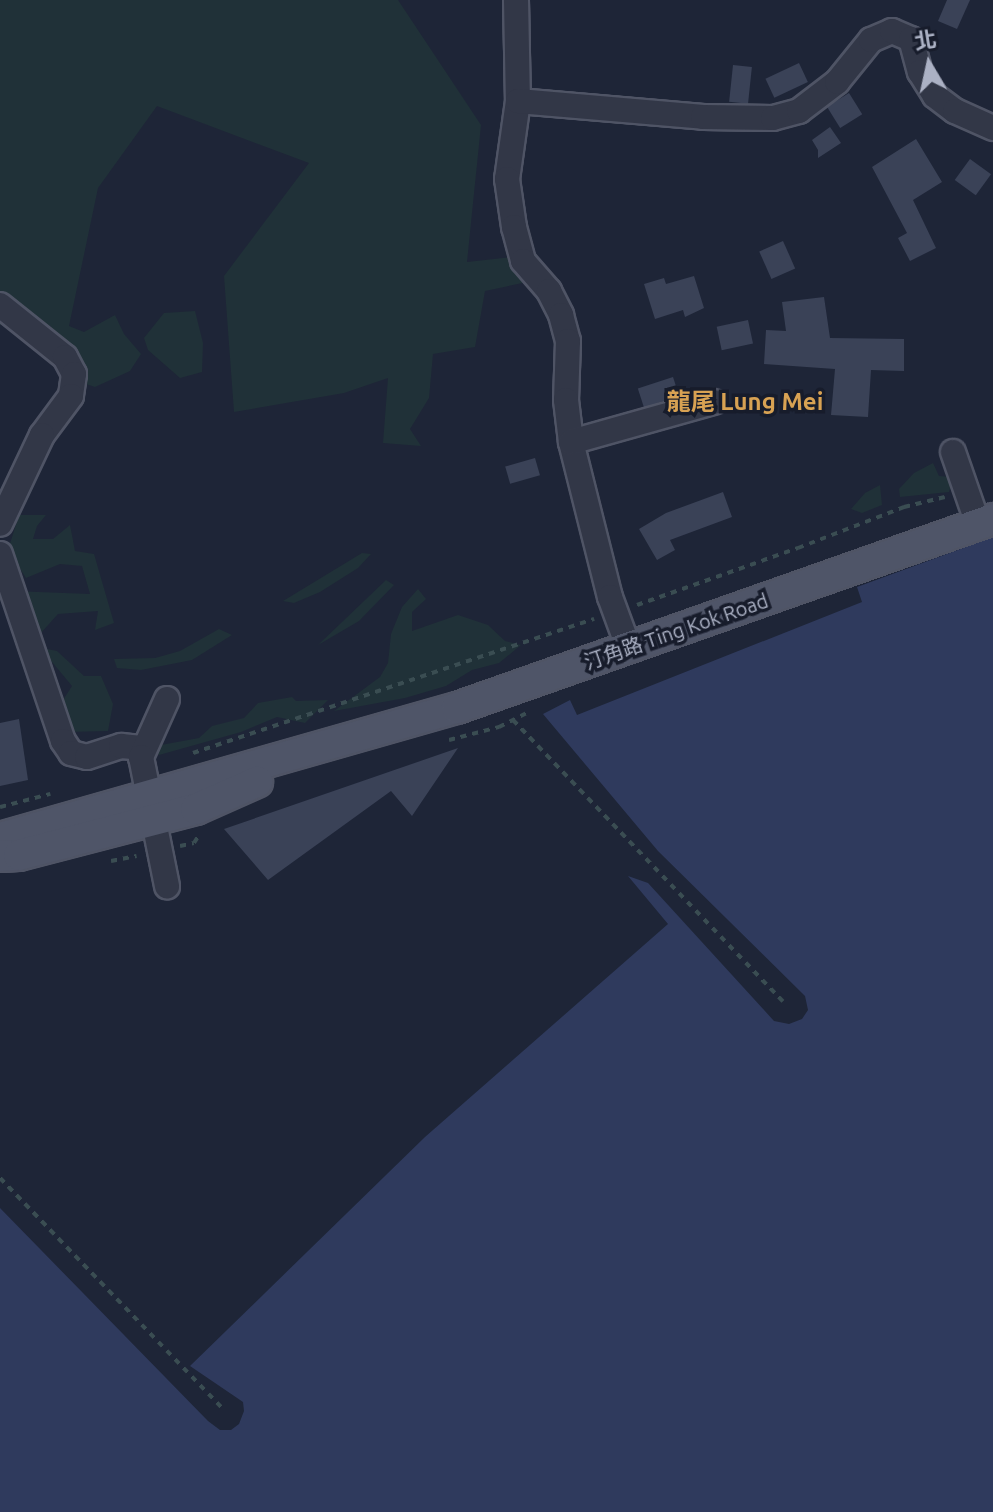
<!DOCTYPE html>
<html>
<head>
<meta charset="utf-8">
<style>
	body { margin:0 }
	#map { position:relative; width:993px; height:1512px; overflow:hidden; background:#1e2537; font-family:Ubuntu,"Noto Sans TC",sans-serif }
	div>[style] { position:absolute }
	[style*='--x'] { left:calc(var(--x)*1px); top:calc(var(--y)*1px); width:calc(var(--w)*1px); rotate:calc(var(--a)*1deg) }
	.green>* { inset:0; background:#203138 }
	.water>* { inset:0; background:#2f3a5d }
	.building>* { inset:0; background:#3a4257; transform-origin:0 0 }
	.path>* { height:4px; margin-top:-2px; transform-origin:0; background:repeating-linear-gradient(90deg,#3a4d52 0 6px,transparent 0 12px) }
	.roads { filter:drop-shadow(2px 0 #4f5465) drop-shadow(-2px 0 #4f5465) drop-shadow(0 2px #4f5465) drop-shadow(0 -2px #4f5465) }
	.minor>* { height:24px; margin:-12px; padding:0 12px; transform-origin:12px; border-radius:12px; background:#323747 }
	.major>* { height:30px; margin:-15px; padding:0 15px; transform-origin:15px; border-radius:15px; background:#4f5568 }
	span { translate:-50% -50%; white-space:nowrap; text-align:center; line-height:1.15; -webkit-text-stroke:7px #171c2b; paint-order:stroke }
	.street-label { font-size:20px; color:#abb1c4 }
	.quarter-label { font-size:24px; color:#d8a253; font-weight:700 }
	.north { position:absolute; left:889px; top:24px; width:80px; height:80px; -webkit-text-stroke:6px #171c2b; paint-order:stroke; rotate:351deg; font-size:22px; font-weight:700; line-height:32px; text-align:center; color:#abb1c4 }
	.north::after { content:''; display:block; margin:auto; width:28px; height:36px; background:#abb1c4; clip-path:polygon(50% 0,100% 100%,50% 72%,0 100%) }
</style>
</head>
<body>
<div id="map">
	<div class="green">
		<i style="clip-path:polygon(0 0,398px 0,481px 125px,467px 262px,530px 255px,532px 281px,485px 291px,475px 347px,433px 354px,429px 398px,410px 429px,421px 446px,383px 443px,388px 378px,344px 393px,234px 412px,224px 276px,309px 163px,157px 106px,98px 188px,69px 326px,84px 332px,115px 315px,124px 334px,141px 354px,130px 371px,95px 387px,64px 377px,85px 364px,50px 357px,51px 326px,0 325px)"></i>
		<i style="clip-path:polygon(195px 311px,203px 343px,202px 372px,180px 378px,148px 350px,144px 338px,164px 313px)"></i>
		<i style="clip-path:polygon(933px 463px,939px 476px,953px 477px,949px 492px,900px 497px,899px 489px,914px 473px)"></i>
		<i style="clip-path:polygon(880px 485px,882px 505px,862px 513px,851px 509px,865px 493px)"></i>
		<i style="clip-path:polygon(19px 515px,46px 515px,37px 526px,33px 539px,53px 539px,70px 525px,75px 551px,94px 554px,114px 623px,95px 630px,98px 611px,58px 614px,40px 634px,6px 609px,12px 591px,90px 594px,82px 566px,60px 564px,26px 578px,8px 550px)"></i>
		<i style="clip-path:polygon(362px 553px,371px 554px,358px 568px,320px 592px,294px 603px,283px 601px)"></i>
		<i style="clip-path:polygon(386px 580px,394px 585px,359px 621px,318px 645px)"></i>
		<i style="clip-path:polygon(418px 589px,426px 599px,412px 612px,412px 631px,458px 615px,488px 625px,505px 641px,521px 645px,499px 663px,472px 670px,446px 686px,405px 698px,334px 711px,380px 677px,388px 663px,391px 634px,402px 607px)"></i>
		<i style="clip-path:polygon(219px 629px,232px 635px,192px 660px,141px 670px,117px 668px,114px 659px,155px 658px,180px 651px)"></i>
		<i style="clip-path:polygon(47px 649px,57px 651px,84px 676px,101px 676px,113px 704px,108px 731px,66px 732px,56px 711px,72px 686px,47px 656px)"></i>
		<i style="clip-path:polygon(292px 697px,296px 701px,328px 700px,305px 723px,277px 717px,241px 732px,159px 755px,150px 747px,199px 738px,212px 726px,244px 718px,258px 703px)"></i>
	</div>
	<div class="water">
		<i style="clip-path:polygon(993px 537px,993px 1512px,0 1512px,0 1208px,208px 1421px,220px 1430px,231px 1430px,239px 1424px,244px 1411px,243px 1402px,190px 1366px,425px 1137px,668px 924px,628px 876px,648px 883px,774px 1021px,789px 1024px,802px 1019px,808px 1010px,805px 996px,658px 851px,543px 714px,570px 700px,577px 715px,862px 602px,857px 587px)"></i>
	</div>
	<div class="building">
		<i style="clip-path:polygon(947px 0,970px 0,957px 29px,938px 21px)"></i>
		<i style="left:799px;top:63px;width:21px;height:37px;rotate:65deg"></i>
		<i style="left:733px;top:65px;width:19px;height:37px;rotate:6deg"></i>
		<i style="left:849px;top:93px;width:25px;height:26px;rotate:58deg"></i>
		<i style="clip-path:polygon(830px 127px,841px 143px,818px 158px,818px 150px,812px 140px)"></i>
		<i style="clip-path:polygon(916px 139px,942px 182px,913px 200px,936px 248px,910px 261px,898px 238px,907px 233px,872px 167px)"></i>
		<i style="left:970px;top:159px;width:26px;height:26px;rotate:36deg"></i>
		<i style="left:783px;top:241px;width:30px;height:26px;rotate:66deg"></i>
		<i style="clip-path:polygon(694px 276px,704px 308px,685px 317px,683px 310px,655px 319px,644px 284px,664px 278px,666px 284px)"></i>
		<i style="clip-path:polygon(824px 297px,830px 338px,904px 339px,904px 371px,871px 370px,868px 417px,831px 415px,835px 369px,764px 364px,766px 330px,786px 331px,782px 302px)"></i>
		<i style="left:748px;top:320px;width:24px;height:32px;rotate:78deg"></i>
		<i style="left:673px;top:377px;width:20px;height:37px;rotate:72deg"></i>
		<i style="left:535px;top:458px;width:18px;height:31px;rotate:74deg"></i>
		<i style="clip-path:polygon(723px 492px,732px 517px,670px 540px,675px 550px,657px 560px,639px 529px,666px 513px)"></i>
		<i style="clip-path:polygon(19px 719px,28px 780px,0 786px,0 723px)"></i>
		<i style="clip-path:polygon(458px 748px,412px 816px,391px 791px,268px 880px,224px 829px)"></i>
	</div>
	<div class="path">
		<i style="--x:637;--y:605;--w:171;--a:-19.5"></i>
		<i style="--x:798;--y:548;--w:114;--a:-21.1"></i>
		<i style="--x:904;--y:507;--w:42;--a:-13.7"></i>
		<i style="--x:513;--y:720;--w:390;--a:46.2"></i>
		<i style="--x:449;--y:740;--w:52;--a:-14.6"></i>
		<i style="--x:499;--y:727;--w:31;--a:-27"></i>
		<i style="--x:193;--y:753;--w:423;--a:-18.5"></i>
		<i style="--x:0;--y:807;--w:52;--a:-14.6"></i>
		<i style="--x:180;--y:846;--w:14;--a:-12"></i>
		<i style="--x:194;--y:843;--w:9;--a:-58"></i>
		<i style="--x:111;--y:861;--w:26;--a:-11"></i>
		<i style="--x:0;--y:1178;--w:321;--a:46"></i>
	</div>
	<div class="roads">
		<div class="minor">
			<i style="--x:516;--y:0;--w:101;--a:88.9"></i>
			<i style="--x:518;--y:101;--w:79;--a:98"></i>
			<i style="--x:507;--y:179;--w:49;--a:81.7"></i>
			<i style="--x:514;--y:227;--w:35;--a:75"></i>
			<i style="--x:523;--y:261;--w:40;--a:49"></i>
			<i style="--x:549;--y:291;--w:27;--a:63"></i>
			<i style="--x:561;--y:315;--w:27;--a:75"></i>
			<i style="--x:568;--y:341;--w:59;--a:91.9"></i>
			<i style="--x:566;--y:400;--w:42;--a:83.2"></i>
			<i style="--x:571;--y:442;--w:160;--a:75.9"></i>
			<i style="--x:610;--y:597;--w:55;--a:69.9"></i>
			<i style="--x:518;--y:101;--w:186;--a:4.9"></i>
			<i style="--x:703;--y:117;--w:70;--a:0.8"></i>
			<i style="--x:773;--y:118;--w:27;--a:-15"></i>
			<i style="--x:799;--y:111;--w:48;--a:-37.3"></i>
			<i style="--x:837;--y:82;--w:54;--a:-51"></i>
			<i style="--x:871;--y:40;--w:23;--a:-23"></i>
			<i style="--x:892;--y:31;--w:21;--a:23"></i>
			<i style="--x:911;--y:39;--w:34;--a:75"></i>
			<i style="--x:920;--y:72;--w:28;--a:58"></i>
			<i style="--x:935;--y:96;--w:25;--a:37"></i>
			<i style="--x:955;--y:111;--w:42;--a:24.1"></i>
			<i style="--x:0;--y:305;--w:83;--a:38.7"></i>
			<i style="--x:65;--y:357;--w:19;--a:62"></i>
			<i style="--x:74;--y:374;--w:22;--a:98"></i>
			<i style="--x:71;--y:396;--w:49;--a:126.6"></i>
			<i style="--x:42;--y:435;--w:98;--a:115.3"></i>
			<i style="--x:571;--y:442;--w:148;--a:-15.7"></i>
			<i style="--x:953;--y:452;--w:76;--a:70.9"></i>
			<i style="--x:0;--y:554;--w:197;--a:71.4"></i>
			<i style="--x:63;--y:741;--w:14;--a:56"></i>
			<i style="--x:71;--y:753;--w:16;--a:14"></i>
			<i style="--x:87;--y:757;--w:36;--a:-18"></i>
			<i style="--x:121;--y:746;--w:21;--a:5"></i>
			<i style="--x:167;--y:699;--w:64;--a:114.1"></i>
			<i style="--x:141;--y:757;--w:132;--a:78.6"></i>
		</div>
		<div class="major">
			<i style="--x:0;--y:838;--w:475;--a:-15.9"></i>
			<i style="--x:457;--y:708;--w:568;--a:-19.42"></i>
			<i style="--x:0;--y:856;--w:19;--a:-3"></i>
			<i style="--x:19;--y:855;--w:183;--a:-14.6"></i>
			<i style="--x:196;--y:809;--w:67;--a:-23.9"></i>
		</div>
	</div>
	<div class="street-label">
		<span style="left:676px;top:631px;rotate:-19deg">汀角路 Ting Kok Road</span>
	</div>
	<div class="quarter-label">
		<span style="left:745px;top:402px">龍尾 Lung Mei</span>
	</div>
	<div class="north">北</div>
</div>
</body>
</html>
